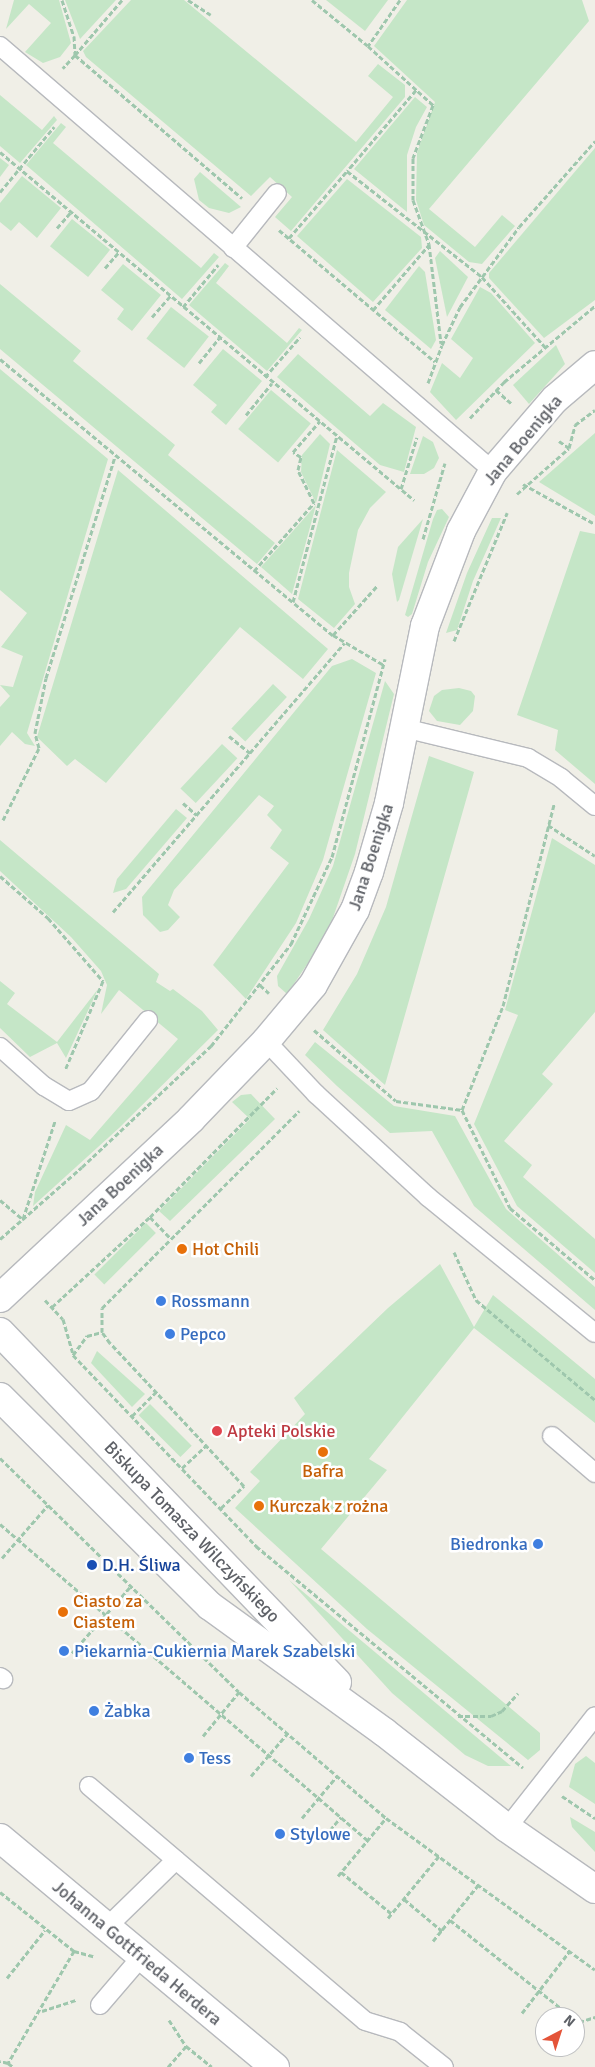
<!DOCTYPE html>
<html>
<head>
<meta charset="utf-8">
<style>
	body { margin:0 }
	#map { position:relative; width:595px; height:2067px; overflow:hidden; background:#f0efe7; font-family:Signika,sans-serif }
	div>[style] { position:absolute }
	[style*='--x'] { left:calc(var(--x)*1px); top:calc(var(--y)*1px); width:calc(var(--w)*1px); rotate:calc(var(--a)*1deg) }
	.green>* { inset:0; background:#c5e6c7; transform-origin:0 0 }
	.path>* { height:3px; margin-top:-1.5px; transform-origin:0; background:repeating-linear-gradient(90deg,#9ec7ad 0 5px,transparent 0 7.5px) }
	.roads { filter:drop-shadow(1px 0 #b7b9bd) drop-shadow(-1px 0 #b7b9bd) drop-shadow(0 1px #b7b9bd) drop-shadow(0 -1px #b7b9bd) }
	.lane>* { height:18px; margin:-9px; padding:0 9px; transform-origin:9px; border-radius:9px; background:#fff }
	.street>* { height:28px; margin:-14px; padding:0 14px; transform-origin:14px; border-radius:14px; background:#fff }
	.secondary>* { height:28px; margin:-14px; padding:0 14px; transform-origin:14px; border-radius:14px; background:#fff }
	.dots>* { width:14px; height:14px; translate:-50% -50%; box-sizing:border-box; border:2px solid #fff; border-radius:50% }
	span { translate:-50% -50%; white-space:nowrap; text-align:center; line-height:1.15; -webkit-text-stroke:5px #fff; paint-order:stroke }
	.street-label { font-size:18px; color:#5e6167 }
	.food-label { font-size:18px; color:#c56008 }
	.left { translate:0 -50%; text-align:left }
	.shop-label { font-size:18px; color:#366cbe }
	.right { translate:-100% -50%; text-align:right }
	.health-label { font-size:18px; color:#be3a42 }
	.transit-label { font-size:18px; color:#164399 }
	.north { position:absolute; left:535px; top:2007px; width:50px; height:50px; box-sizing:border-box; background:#fff; border:1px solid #bfc0c2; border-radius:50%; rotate:40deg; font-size:14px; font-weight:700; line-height:20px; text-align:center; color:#5e6167 }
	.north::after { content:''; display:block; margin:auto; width:18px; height:22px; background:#e45439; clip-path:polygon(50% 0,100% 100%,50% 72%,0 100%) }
</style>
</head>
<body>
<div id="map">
	<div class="green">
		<i style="clip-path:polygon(14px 0,59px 0,71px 43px,60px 57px,43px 63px,25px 52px,51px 23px,29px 4px,6px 29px)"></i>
		<i style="clip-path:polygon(65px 0,116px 0,80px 39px)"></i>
		<i style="clip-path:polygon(131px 0,184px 0,356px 142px,393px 97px,368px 76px,378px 64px,405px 85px,405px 97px,291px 231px,275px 217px,292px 197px,270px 177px,251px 196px,86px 57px,83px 51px)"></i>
		<i style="clip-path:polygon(326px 0,388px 0,365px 31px)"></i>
		<i style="clip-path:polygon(407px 0,582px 0,589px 21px,429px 209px,475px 247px,502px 215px,515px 226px,482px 264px,469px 262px,424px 225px,416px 200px,417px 153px,435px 102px,374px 46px)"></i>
		<i style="clip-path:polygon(0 95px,42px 130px,54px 116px,57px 120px,20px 163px,0 146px)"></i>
		<i style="clip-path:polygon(415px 97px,427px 107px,416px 127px,407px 155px,407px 212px,354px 169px)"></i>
		<i style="clip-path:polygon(61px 123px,66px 127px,53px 143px,201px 268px,214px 253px,219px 257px,182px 299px,26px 165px)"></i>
		<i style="clip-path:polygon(595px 148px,595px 300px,544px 338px,489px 278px,489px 273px)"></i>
		<i style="clip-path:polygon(0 158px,9px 165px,0 177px)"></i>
		<i style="clip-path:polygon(200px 172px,241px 207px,229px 213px,209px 208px,199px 200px,194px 179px)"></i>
		<i style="clip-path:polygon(22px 176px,61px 208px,37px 238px,19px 222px,11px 231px,0 222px,0 203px)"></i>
		<i style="clip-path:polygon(347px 179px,421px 237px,422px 248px,373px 302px,297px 236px)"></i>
		<i style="left:72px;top:219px;width:49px;height:35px;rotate:39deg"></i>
		<i style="clip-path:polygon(440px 251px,468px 277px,447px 317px,435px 258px)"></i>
		<i style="clip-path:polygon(225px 263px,229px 266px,216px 283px,287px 343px,299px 328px,302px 330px,267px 371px,189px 305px)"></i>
		<i style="clip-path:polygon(123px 264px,161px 295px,132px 331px,117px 319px,124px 309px,101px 290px)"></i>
		<i style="clip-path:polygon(419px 266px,425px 272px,436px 340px,431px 349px,385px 310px)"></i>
		<i style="clip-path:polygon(0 284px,81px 351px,73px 361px,175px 445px,168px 455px,275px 543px,257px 564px,0 349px)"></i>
		<i style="clip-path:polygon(480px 287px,491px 293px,535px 343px,456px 420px,430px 392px,442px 363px,460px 378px,473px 358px,451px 339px)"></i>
		<i style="left:171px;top:307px;width:48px;height:40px;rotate:38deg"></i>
		<i style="clip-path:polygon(556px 345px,565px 364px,529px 404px,513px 385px)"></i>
		<i style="clip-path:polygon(223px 349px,262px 381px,226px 425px,211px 412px,217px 405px,193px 385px)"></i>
		<i style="clip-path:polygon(298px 354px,370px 416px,383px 403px,416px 427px,404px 472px,380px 465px,277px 377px)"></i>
		<i style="clip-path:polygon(0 369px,108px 459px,27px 733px,35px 746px,25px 744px,12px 732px,0 746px,0 707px,10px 696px,0 685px,13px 687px,23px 656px,1px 647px,27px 613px,0 590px)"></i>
		<i style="left:271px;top:390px;width:52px;height:51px;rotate:40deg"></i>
		<i style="clip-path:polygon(595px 433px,595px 516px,539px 482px)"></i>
		<i style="clip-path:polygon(320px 434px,330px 444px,316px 503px,301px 472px,302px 455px)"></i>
		<i style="clip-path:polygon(423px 436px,433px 442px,439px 458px,434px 468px,424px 474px,410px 474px)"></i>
		<i style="clip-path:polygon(337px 450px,386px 492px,370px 508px,358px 530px,349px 573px,349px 587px,355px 604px,334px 628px,298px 599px)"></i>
		<i style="clip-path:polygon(118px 470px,328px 649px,303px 679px,240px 627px,106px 783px,75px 759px,67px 766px,37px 737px)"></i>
		<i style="clip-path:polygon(316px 505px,292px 594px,261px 567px)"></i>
		<i style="clip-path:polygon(442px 509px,449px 517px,428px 562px,412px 614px,408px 617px,405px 615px,433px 519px,437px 510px)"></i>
		<i style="clip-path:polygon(492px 518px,501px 518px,473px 581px,457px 630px,446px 633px,467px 573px)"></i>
		<i style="clip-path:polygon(423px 519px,399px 600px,397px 602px,392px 574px,398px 547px)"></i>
		<i style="clip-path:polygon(580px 531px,595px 534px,595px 784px,555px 750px,558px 730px,517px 715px)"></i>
		<i style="clip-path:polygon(352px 659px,376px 673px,323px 860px,296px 923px,246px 999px,213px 965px,289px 863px,270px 848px,282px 830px,267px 815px,274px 806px,259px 795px,174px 890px,168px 905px,180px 917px,168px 930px,160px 932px,143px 915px,142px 897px,332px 666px)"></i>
		<i style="clip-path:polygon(385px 681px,394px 694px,355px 854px,327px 935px,287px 994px,278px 986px,277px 976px,309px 919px,333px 866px)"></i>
		<i style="left:273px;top:684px;width:19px;height:61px;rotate:43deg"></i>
		<i style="clip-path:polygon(459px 688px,471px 691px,475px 696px,473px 711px,460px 725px,437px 721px,429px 711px,434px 696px,442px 690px)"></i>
		<i style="left:222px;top:744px;width:21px;height:61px;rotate:43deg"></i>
		<i style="clip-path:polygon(429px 756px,474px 772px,385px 1085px,323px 1030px,357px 974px,386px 907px)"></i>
		<i style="clip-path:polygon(176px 809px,187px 818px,126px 889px,113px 893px,117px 879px)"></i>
		<i style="clip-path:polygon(552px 838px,595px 865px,595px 1012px,542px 1074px,553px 1084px,504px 1141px,532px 1165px,523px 1177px,595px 1239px,595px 1273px,517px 1206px,474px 1124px,518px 1015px,505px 1010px)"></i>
		<i style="clip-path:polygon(0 840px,159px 974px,156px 982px,170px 991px,173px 989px,202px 1011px,218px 1030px,119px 1128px,33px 1206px,35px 1192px,66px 1125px,90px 1140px,178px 1039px,119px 990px,101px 1014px,107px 985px,101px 971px,71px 937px,0 871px)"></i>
		<i style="clip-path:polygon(0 981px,15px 993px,7px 1004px,57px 1042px,98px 989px,66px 1058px,57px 1043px,30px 1057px,0 1028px)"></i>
		<i style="clip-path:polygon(315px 1042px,394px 1106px,455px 1116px,506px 1209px,595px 1287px,595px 1310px,474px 1206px,432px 1131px,390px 1133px,337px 1086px,305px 1055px)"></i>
		<i style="clip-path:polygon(251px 1094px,275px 1119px,170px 1221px,159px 1211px,250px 1119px,232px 1102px,241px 1095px)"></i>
		<i style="left:146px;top:1223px;width:14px;height:73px;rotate:45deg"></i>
		<i style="clip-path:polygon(440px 1264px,474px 1327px,493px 1295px,595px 1379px,595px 1423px,474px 1328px,369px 1459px,387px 1470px,321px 1549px,540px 1733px,540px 1750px,528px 1760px,367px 1629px,235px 1508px,260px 1481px,250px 1472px,305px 1414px,294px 1398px,388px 1308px)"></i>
		<i style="clip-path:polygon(97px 1351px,145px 1394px,132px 1407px,91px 1363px)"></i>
		<i style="left:150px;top:1404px;width:59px;height:16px;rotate:45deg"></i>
		<i style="clip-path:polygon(289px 1580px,511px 1766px,488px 1766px,465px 1755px,392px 1693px)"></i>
		<i style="clip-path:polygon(586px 1756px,595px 1763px,595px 1804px,569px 1787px,575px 1764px)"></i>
		<i style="clip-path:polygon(570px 1817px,595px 1832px,595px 1852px,572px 1827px)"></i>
	</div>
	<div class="path">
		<i style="--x:62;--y:0;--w:38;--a:72"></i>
		<i style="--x:74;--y:36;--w:19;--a:87"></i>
		<i style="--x:75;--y:55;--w:18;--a:133"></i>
		<i style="--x:122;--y:0;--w:72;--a:130.5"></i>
		<i style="--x:75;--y:55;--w:220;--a:40.6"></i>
		<i style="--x:188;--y:0;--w:27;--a:33"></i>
		<i style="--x:312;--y:0;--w:72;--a:39.4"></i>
		<i style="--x:400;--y:0;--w:56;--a:124.8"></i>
		<i style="--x:368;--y:46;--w:88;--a:42.2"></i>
		<i style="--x:433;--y:105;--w:57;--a:110.7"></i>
		<i style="--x:413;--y:158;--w:42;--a:90"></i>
		<i style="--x:413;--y:200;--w:47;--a:70"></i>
		<i style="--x:429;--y:244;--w:100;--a:83.1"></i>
		<i style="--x:416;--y:90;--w:106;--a:130.4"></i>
		<i style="--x:347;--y:171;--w:172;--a:38.1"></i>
		<i style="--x:482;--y:277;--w:94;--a:48"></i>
		<i style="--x:0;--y:152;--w:541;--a:40.05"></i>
		<i style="--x:0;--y:192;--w:85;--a:-50.3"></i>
		<i style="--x:57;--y:228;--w:21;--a:-49"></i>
		<i style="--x:279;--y:230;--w:204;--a:40.2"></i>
		<i style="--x:289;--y:238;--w:89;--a:-49.1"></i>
		<i style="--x:105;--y:268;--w:21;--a:-49"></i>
		<i style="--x:183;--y:307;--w:55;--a:-50.2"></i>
		<i style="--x:373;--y:310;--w:86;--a:-49.3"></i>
		<i style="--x:152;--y:317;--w:28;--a:-49"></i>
		<i style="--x:0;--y:359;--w:433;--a:39.7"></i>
		<i style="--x:333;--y:635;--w:59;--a:30.5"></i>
		<i style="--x:199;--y:363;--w:32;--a:-51"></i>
		<i style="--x:265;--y:377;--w:53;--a:-48.8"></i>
		<i style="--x:428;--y:383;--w:40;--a:-69.8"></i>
		<i style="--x:442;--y:345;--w:42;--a:-64.7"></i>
		<i style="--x:460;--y:307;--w:99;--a:-53.6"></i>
		<i style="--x:519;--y:227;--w:115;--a:-48.5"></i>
		<i style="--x:496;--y:390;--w:20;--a:41"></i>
		<i style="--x:246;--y:415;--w:41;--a:-50.9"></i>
		<i style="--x:470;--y:418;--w:50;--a:-46.6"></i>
		<i style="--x:504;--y:382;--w:119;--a:-39.9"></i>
		<i style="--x:559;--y:441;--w:12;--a:35"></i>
		<i style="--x:523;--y:484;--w:82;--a:29.1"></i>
		<i style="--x:401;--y:489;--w:54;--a:-72.9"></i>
		<i style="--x:517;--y:494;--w:69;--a:-41.5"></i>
		<i style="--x:569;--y:448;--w:24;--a:-75"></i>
		<i style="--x:575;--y:425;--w:25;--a:-37"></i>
		<i style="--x:423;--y:539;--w:79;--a:-73.9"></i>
		<i style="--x:254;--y:571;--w:91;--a:-48.6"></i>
		<i style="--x:314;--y:503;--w:37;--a:-116"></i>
		<i style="--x:298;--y:470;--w:13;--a:-77"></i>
		<i style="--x:301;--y:457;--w:9;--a:-148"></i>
		<i style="--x:293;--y:452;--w:41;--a:-48.9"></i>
		<i style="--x:293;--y:602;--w:172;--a:-75.2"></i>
		<i style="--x:333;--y:635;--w:66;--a:-48.1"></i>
		<i style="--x:454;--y:641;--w:139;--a:-67.5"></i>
		<i style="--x:229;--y:736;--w:27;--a:39"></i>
		<i style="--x:183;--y:803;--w:18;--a:41"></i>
		<i style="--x:3;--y:820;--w:80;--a:-63.4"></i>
		<i style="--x:39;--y:748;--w:16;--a:-105"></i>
		<i style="--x:35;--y:733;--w:56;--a:-78.7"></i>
		<i style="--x:46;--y:678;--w:232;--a:-72.7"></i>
		<i style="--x:548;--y:825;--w:56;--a:33.4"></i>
		<i style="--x:0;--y:876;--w:64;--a:41.2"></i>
		<i style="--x:48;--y:918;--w:84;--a:48.9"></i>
		<i style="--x:103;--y:981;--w:97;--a:113.1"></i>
		<i style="--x:113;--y:912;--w:355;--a:-49.3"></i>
		<i style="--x:260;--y:985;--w:12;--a:42"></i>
		<i style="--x:314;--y:1030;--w:108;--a:40.9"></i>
		<i style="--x:396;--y:1101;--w:67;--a:7.8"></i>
		<i style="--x:462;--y:1110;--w:109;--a:63.9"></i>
		<i style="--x:510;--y:1208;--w:111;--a:40.3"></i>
		<i style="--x:462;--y:1110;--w:112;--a:-68.5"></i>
		<i style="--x:503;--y:1006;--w:208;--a:-75.8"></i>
		<i style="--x:0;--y:1200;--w:30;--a:40"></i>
		<i style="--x:23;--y:1219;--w:103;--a:-71.9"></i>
		<i style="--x:150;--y:1217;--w:29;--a:46"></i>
		<i style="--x:0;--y:1239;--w:109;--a:-41.3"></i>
		<i style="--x:82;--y:1167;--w:177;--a:-43.2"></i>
		<i style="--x:211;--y:1046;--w:130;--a:-51.9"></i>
		<i style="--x:291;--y:944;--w:96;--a:-64.8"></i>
		<i style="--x:332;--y:857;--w:205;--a:-75"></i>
		<i style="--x:454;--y:1252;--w:53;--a:65.4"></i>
		<i style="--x:476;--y:1300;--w:155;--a:40"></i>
		<i style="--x:45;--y:1300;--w:26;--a:47"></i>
		<i style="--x:63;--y:1319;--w:37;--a:74"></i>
		<i style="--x:73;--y:1355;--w:265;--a:46.2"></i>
		<i style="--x:256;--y:1546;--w:347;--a:39.7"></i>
		<i style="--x:52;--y:1307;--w:133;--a:-42.6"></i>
		<i style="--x:150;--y:1217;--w:181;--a:-45.4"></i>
		<i style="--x:73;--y:1355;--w:24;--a:-54"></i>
		<i style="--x:87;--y:1336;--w:16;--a:-15"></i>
		<i style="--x:132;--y:1416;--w:34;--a:-45"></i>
		<i style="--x:0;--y:1458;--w:334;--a:44.4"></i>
		<i style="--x:239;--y:1692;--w:194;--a:40.6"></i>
		<i style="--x:386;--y:1818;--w:258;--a:36"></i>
		<i style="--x:182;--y:1468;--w:33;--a:-43"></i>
		<i style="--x:221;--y:1508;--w:32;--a:-44"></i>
		<i style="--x:244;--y:1486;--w:196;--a:-133.1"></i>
		<i style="--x:110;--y:1343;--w:14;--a:-126"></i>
		<i style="--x:102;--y:1332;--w:24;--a:-90"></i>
		<i style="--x:102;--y:1308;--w:279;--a:-45"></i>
		<i style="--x:0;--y:1524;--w:485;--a:40.7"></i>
		<i style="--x:2;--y:1558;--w:70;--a:-49"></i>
		<i style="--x:72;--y:1653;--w:88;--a:-48.7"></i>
		<i style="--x:458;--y:1716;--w:33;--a:0"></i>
		<i style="--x:491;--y:1716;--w:12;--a:-24"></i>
		<i style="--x:502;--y:1711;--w:24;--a:-48"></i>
		<i style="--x:203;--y:1736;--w:57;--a:-50.7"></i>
		<i style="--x:251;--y:1776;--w:55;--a:-49.4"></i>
		<i style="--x:562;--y:1796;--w:40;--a:34"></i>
		<i style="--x:302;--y:1818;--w:55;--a:-50.2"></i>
		<i style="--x:325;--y:1836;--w:25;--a:-50"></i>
		<i style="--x:341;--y:1872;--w:66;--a:39.5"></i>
		<i style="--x:338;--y:1876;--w:75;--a:-50.4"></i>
		<i style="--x:0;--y:1892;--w:95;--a:38.6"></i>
		<i style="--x:74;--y:1951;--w:130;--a:120.5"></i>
		<i style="--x:8;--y:2063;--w:8;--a:-166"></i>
		<i style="--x:404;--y:1899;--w:50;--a:40.1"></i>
		<i style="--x:388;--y:1918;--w:80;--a:-50.6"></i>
		<i style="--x:450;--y:1920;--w:156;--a:38.5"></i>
		<i style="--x:433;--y:1941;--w:73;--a:-51.1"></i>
		<i style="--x:74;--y:1951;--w:20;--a:15"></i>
		<i style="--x:7;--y:1978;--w:61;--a:-51.6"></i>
		<i style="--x:42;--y:2011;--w:36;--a:-18"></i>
		<i style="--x:522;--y:2013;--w:77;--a:-52.4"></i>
		<i style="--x:575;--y:2019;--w:5;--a:37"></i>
		<i style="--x:579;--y:2022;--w:17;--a:-17"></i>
		<i style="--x:169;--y:2020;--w:31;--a:57"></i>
		<i style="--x:186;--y:2046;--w:33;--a:39"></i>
		<i style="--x:8;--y:2063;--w:6;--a:39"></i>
		<i style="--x:168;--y:2067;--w:28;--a:-49"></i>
	</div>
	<div class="roads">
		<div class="lane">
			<i style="--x:0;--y:46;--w:651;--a:40.76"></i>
			<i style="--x:233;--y:248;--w:70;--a:-51.3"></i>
			<i style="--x:404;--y:728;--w:128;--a:13.6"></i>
			<i style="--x:528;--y:758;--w:39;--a:31"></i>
			<i style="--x:561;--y:778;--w:44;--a:39.5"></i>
			<i style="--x:266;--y:1041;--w:73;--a:46.7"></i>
			<i style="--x:316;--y:1094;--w:152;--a:42.6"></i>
			<i style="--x:428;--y:1197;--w:215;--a:39.2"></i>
			<i style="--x:0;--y:1047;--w:59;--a:41.6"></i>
			<i style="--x:44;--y:1086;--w:29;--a:31"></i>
			<i style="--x:69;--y:1101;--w:24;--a:-24"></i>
			<i style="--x:91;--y:1091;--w:91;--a:-51.2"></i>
			<i style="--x:552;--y:1436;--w:57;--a:40.7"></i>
			<i style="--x:0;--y:1677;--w:4;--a:34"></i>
			<i style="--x:89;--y:1786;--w:362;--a:40.4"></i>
			<i style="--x:365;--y:2021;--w:37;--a:17"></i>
			<i style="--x:400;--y:2032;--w:56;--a:38.5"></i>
			<i style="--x:507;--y:1828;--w:142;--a:-51.8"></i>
			<i style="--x:107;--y:1927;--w:96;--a:-44.2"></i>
			<i style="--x:100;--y:2005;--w:65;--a:-49.4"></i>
		</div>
		<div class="street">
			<i style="--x:0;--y:1298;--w:262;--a:-43.1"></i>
			<i style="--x:191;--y:1119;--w:108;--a:-46.1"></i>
			<i style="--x:266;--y:1041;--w:73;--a:-50"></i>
			<i style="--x:313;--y:985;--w:86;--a:-60.8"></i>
			<i style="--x:355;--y:910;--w:40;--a:-69.8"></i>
			<i style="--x:369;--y:872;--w:72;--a:-73.8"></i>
			<i style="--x:389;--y:803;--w:181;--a:-78.5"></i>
			<i style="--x:425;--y:626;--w:102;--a:-69.2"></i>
			<i style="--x:461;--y:531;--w:68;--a:-61.9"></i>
			<i style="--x:493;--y:471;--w:95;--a:-49.3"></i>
			<i style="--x:555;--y:399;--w:52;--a:-40.4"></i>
			<i style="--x:0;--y:1838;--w:358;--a:39.8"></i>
		</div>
		<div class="secondary">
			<i style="--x:0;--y:1332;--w:486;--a:46.1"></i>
			<i style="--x:0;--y:1397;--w:296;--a:44.9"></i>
			<i style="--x:210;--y:1606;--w:215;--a:35.9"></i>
			<i style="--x:384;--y:1732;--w:156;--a:38"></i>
			<i style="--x:507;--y:1828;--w:107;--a:34.7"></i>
		</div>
	</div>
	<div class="dots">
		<i style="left:182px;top:1249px;background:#e8710a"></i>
		<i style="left:161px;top:1301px;background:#3f7fe0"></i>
		<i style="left:170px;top:1334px;background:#3f7fe0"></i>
		<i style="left:217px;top:1431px;background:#e0444e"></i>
		<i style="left:323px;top:1452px;background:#e8710a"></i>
		<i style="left:259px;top:1506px;background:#e8710a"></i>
		<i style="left:538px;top:1544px;background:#3f7fe0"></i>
		<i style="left:92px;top:1565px;background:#1a4fb4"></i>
		<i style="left:63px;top:1612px;background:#e8710a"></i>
		<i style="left:64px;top:1651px;background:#3f7fe0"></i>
		<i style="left:94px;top:1711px;background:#3f7fe0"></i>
		<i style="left:189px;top:1758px;background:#3f7fe0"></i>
		<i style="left:280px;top:1834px;background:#3f7fe0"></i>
	</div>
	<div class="street-label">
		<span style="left:523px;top:440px;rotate:-50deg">Jana Boenigka</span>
		<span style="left:371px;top:857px;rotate:-72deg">Jana Boenigka</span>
		<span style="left:120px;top:1185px;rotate:-43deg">Jana Boenigka</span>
		<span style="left:192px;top:1532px;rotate:46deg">Biskupa Tomasza Wilczyńskiego</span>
		<span style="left:137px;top:1953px;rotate:40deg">Johanna Gottfrieda Herdera</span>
	</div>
	<div class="food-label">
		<span class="left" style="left:192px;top:1249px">Hot Chili</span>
		<span style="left:323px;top:1471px">Bafra</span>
		<span class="left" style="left:269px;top:1506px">Kurczak z rożna</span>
		<span class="left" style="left:73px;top:1612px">Ciasto za<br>Ciastem</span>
	</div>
	<div class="shop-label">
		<span class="left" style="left:171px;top:1301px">Rossmann</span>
		<span class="left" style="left:180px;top:1334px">Pepco</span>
		<span class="right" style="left:528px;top:1544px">Biedronka</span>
		<span class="left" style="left:74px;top:1651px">Piekarnia-Cukiernia Marek Szabelski</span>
		<span class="left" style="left:104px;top:1711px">Żabka</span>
		<span class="left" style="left:199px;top:1758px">Tess</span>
		<span class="left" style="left:290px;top:1834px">Stylowe</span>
	</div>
	<div class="health-label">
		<span class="left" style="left:227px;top:1431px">Apteki Polskie</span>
	</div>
	<div class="transit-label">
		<span class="left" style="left:102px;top:1565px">D.H. Śliwa</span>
	</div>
	<div class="north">N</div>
</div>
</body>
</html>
